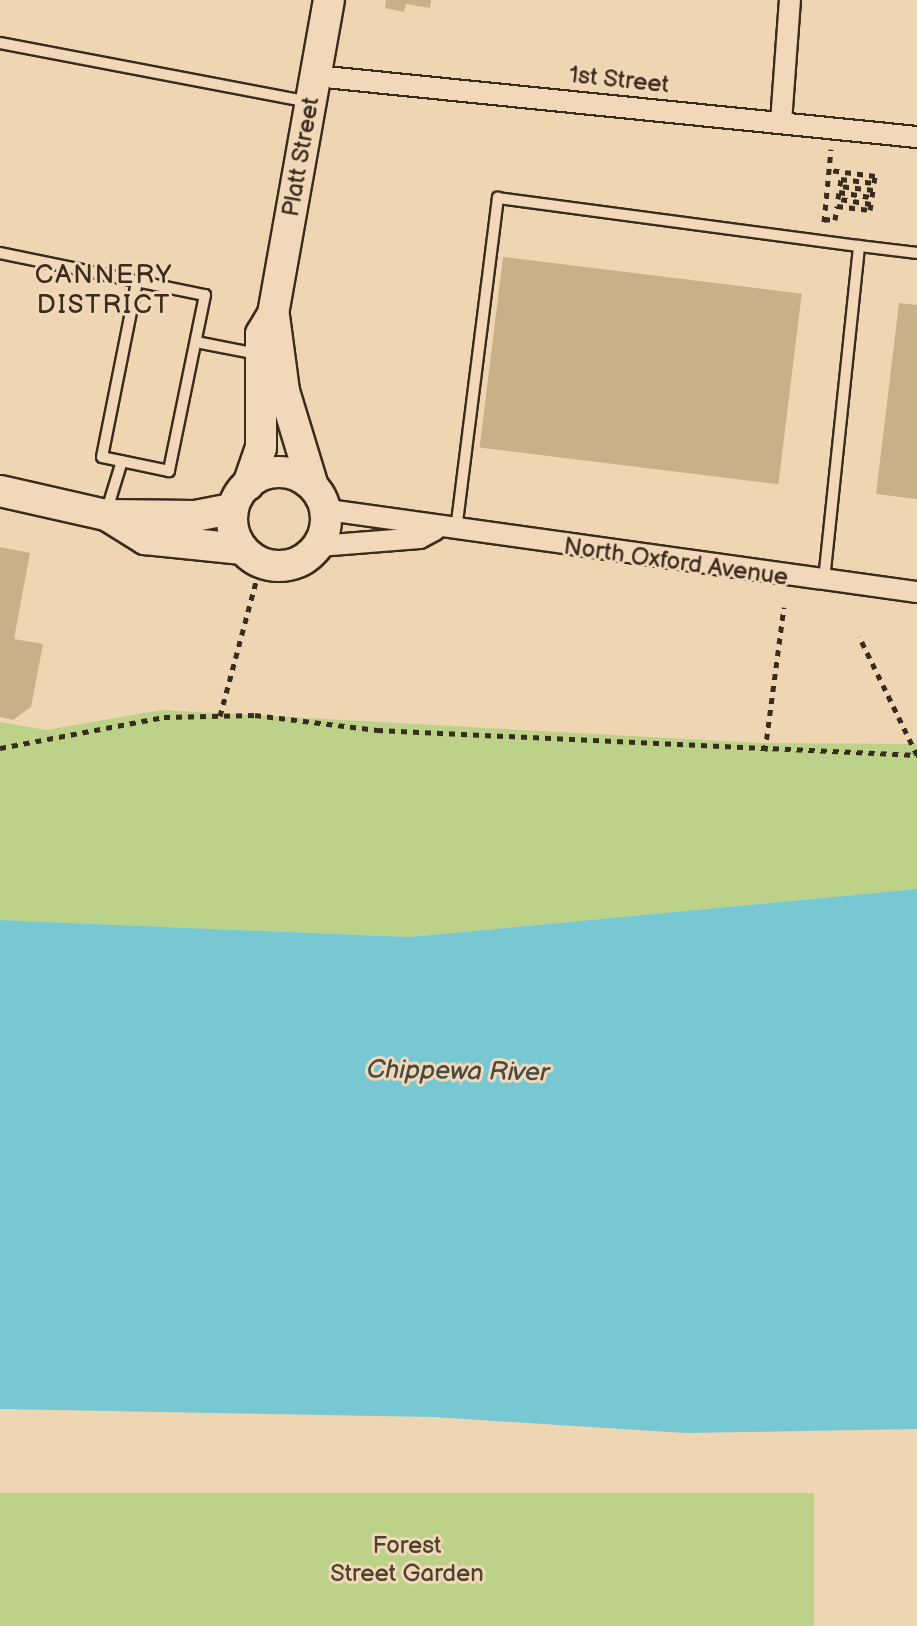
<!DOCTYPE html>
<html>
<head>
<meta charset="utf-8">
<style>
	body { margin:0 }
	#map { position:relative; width:917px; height:1626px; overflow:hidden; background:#eed6b3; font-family:"Balsamiq Sans",sans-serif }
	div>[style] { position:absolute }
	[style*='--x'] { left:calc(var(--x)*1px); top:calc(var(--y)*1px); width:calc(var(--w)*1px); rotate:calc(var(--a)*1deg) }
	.green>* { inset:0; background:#bcd288; transform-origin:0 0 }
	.water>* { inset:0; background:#78c8d4 }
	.building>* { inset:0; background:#c9b187; transform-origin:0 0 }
	.path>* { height:5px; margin-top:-2.5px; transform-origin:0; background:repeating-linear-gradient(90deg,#3b2a1e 0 6px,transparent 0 12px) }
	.roads { filter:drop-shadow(2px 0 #3b2a1e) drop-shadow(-2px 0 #3b2a1e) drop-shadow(0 2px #3b2a1e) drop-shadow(0 -2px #3b2a1e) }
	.lane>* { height:10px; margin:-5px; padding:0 5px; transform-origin:5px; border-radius:5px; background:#f0d8b8 }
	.street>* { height:20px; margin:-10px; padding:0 10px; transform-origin:10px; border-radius:10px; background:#f0d8b8 }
	.secondary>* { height:30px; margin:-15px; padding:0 15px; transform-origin:15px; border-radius:15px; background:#f0d8b8 }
	.secondary>.ring { margin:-15px; padding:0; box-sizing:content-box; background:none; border:30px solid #f0d8b8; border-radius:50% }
	span { translate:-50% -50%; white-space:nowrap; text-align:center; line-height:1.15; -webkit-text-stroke:6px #f0d8b8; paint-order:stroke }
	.street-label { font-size:24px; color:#3b2a1e }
	.park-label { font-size:24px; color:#4e432e }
	.neighbourhood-label { font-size:26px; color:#3b2a1e; letter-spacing:2px }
	.water-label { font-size:26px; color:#474a42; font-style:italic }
</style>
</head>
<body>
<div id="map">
	<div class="green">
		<i style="clip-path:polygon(162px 710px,759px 743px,917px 744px,917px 889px,409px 937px,0 920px,0 722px,46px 730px)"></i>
		<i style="left:814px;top:1493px;width:133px;height:814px;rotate:90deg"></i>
	</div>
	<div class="water">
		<i style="clip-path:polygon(917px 889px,917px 1429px,685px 1433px,433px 1417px,0 1409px,0 920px,409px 937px)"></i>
	</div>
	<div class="building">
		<i style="clip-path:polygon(386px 0,431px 0,430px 8px,406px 4px,404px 12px,385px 8px)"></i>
		<i style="left:503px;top:257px;width:301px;height:192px;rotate:7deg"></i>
		<i style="clip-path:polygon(899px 303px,917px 305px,917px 499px,876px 494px)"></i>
		<i style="clip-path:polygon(0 547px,30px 553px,14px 639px,43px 644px,31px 707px,13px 720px,0 717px)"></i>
	</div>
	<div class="path">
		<i style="--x:824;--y:219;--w:11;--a:5"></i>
		<i style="--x:835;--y:220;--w:14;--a:-82"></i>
		<i style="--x:837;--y:206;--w:33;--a:7"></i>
		<i style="--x:870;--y:210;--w:6;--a:-81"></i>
		<i style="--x:871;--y:204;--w:33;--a:-171"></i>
		<i style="--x:838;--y:199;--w:7;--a:-82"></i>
		<i style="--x:839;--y:192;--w:33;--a:9"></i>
		<i style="--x:872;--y:197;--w:7;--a:-82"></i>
		<i style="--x:873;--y:190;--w:33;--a:-173"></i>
		<i style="--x:840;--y:186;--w:7;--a:-82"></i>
		<i style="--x:841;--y:179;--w:33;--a:7"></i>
		<i style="--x:874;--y:183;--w:7;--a:-82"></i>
		<i style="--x:875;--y:176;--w:46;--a:-172.6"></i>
		<i style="--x:824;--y:222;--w:73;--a:-84.5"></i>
		<i style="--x:220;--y:716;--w:139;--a:-75"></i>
		<i style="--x:0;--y:748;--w:167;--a:-10.7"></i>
		<i style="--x:164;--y:717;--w:91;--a:-1.3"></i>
		<i style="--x:255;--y:715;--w:123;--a:7"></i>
		<i style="--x:377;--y:730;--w:541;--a:2.65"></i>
		<i style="--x:917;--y:755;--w:132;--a:-116"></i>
		<i style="--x:765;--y:751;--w:145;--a:-82.5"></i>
	</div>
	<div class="roads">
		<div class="lane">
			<i style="--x:0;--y:43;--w:314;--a:10.8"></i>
			<i style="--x:0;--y:253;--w:209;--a:11.6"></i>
			<i style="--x:205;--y:295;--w:180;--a:101.6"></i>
			<i style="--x:169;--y:471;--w:68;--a:-168.2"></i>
			<i style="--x:102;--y:457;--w:178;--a:-78.7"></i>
			<i style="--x:196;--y:342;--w:62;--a:11.1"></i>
			<i style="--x:106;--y:513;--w:54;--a:-72.9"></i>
			<i style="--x:456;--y:530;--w:335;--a:-82.8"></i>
			<i style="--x:498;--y:198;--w:364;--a:7.6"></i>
			<i style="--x:824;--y:580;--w:336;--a:-84"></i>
			<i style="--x:859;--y:246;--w:58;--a:6.9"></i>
		</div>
		<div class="street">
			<i style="--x:316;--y:76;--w:604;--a:5.8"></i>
			<i style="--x:781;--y:122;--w:122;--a:-85.8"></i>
			<i style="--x:328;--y:510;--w:595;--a:7.93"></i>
			<i style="--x:319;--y:546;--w:101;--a:-4.5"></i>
			<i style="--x:420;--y:538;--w:17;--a:-28"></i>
		</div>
		<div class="secondary">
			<i style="--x:274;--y:316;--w:76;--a:82.4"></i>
			<i style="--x:284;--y:391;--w:96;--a:73.1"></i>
			<i class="ring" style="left:232px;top:472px;width:64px;height:64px"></i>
			<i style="--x:248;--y:485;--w:39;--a:-71"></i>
			<i style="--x:261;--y:448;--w:114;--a:-90"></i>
			<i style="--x:261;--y:334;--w:23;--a:-59"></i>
			<i style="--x:273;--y:314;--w:319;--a:-79.9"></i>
			<i style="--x:0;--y:491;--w:109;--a:12.8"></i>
			<i style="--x:106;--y:515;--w:89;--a:0.6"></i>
			<i style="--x:195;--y:516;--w:37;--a:-11"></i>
			<i style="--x:108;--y:516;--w:44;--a:31.9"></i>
			<i style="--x:145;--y:539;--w:98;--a:5.9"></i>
		</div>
	</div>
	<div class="street-label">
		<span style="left:619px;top:80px;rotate:6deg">1st Street</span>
		<span style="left:301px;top:157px;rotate:-80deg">Platt Street</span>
		<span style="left:676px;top:562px;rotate:8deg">North Oxford Avenue</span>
	</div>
	<div class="park-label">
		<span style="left:407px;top:1560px">Forest<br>Street Garden</span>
	</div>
	<div class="neighbourhood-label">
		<span style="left:104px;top:291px">CANNERY<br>DISTRICT</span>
	</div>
	<div class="water-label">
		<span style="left:458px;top:1072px;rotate:1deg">Chippewa River</span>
	</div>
</div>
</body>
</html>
